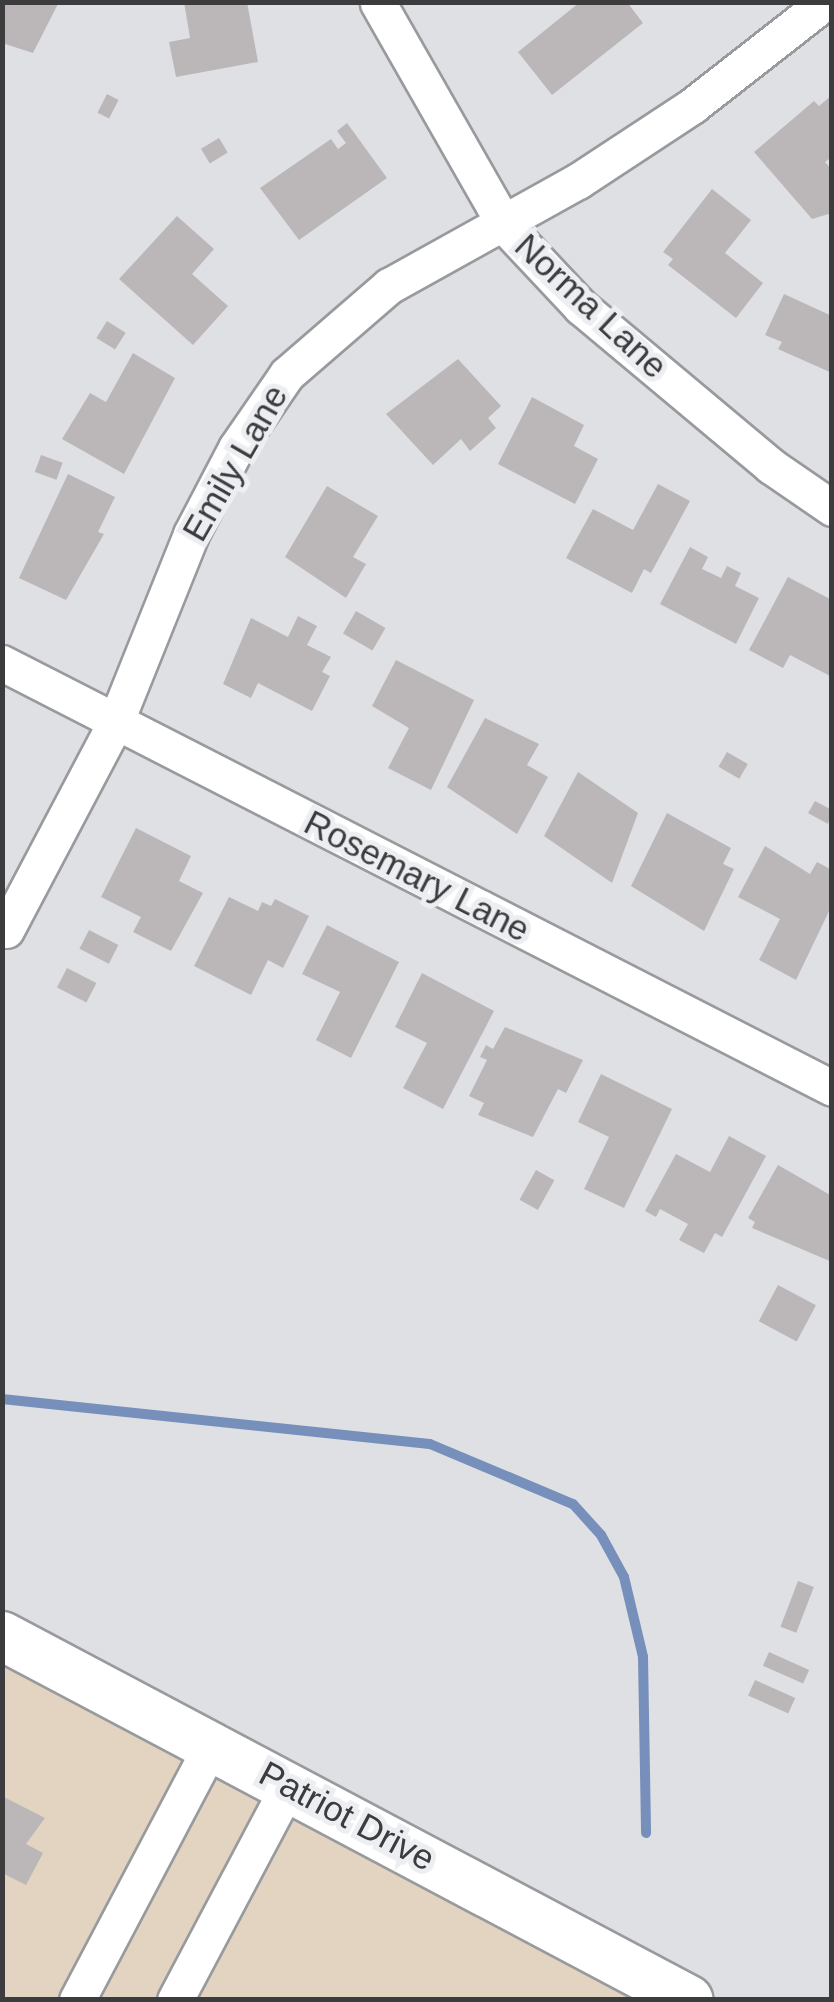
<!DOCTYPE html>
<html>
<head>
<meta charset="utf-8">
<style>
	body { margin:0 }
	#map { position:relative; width:834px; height:2002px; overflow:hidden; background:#dfe0e4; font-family:Arial,sans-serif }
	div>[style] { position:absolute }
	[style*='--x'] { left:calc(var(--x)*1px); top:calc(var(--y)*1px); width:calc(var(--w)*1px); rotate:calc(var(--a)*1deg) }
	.education>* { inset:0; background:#e2d4c1 }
	.stream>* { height:10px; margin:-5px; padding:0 5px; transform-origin:5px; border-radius:5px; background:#768fbb }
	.building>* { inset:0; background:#bbb7b9; transform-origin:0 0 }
	.roads { filter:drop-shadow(2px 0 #989a9d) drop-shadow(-2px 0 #989a9d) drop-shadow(0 2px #989a9d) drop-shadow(0 -2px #989a9d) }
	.street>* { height:35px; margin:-17.5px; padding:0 17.5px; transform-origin:17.5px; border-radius:17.5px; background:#fff }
	.secondary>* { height:48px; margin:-24px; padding:0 24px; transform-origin:24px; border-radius:24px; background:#fff }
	span { translate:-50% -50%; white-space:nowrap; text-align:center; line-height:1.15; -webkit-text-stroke:10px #eceef1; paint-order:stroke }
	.street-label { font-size:35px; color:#3c3c3e }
	.frame { position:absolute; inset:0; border:5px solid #3c3c3e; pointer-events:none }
</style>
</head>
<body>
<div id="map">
	<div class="education">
		<i style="clip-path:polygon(2px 1664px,435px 1893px,641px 1999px,3px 1999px)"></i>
	</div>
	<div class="stream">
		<i style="--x:2;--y:1399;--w:430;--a:6"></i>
		<i style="--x:430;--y:1444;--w:155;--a:22.8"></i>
		<i style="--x:573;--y:1504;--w:42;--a:47.9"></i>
		<i style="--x:601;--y:1535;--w:48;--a:61.3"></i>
		<i style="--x:624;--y:1577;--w:82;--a:76.6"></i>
		<i style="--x:643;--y:1657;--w:176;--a:89"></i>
	</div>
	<div class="building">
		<i style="clip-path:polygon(2px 2px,59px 2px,33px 53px,2px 43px)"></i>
		<i style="clip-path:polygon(184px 2px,247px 2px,258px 62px,176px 77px,169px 42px,190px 38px)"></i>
		<i style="clip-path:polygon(580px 2px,627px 2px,643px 23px,552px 95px,518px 52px)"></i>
		<i style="left:107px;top:94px;width:13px;height:21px;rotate:27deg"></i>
		<i style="clip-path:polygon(832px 95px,832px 157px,825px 162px,832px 170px,832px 213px,812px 219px,754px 152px,814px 101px,819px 106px)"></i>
		<i style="clip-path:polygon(347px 123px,387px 178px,299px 240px,260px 188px,331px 139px,338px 149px,346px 143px,337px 131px)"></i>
		<i style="left:219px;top:138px;width:17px;height:21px;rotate:59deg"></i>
		<i style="clip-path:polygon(712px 189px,751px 220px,725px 253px,763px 283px,736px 318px,668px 265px,673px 259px,663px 252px)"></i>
		<i style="clip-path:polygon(177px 216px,214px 249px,192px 274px,228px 306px,193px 345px,119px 279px)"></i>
		<i style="clip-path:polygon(784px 294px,832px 316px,832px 373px,778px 349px,782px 342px,765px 335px)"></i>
		<i style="left:107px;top:321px;width:22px;height:20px;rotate:32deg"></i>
		<i style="clip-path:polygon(133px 353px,175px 378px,124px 474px,62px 439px,90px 393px,106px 402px)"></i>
		<i style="clip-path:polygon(458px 359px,501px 406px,488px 418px,496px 428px,470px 451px,461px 439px,433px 465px,386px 414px)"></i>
		<i style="clip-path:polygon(532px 397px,584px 425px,574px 446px,598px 459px,575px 504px,498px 464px)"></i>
		<i style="left:41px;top:455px;width:23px;height:18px;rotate:20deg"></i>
		<i style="clip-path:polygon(68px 474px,115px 497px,98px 532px,104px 534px,66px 600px,19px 578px)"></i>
		<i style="clip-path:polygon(658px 484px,690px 501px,651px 573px,644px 569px,632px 593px,566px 558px,593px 509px,633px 530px)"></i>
		<i style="clip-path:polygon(327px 486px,378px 516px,353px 557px,366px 564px,346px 598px,285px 557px)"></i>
		<i style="clip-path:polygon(690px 547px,708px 557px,702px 569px,721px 578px,727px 566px,741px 573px,735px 586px,759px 598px,736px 644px,660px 604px)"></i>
		<i style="clip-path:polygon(788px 577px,832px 600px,832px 677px,790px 655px,783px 668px,749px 650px)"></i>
		<i style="left:356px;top:611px;width:34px;height:26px;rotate:30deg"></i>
		<i style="clip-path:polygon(298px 616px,317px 626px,307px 645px,331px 657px,322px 672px,330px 676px,312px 711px,258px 683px,251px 698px,223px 684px,251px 618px,288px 637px)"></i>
		<i style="clip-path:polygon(396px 660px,474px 700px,431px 790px,388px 768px,409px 728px,372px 706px)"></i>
		<i style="clip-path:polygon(485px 718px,539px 744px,527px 765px,548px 777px,517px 834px,447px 787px)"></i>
		<i style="left:727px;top:752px;width:24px;height:17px;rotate:30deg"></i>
		<i style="clip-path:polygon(578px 772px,638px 813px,612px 883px,544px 836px)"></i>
		<i style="clip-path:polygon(815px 801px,832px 810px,828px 824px,808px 813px)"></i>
		<i style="clip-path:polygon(667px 813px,731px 848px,723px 864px,734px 869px,704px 931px,631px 886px)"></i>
		<i style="clip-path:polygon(136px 828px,191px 856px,179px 881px,203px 893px,171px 951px,133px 932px,141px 917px,101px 897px)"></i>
		<i style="clip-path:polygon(765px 846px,810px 874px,817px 862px,832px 870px,832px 905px,796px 980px,759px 960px,780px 919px,738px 897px)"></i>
		<i style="clip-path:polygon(229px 897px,258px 911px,262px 902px,271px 906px,275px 899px,309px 916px,283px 968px,268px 960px,251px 995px,194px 966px)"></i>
		<i style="clip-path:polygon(327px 925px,399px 962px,351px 1058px,316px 1040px,340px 992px,302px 974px)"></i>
		<i style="left:89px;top:930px;width:33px;height:21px;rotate:27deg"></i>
		<i style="left:67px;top:968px;width:33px;height:22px;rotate:27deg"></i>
		<i style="clip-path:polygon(422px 973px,494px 1011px,443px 1109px,403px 1088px,427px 1043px,395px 1027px)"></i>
		<i style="clip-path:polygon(505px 1027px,583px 1060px,566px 1093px,558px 1089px,533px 1137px,478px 1115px,484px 1103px,469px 1096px,487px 1060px,480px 1057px,486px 1045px,493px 1049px)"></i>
		<i style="clip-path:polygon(601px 1074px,672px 1109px,624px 1208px,584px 1189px,609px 1137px,578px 1122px)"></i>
		<i style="clip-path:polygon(729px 1136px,766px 1156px,722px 1237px,715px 1233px,704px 1253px,679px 1240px,688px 1224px,660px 1209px,656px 1217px,645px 1211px,676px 1154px,710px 1172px)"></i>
		<i style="clip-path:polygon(778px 1165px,832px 1196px,832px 1262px,752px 1228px,755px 1222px,748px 1218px)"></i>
		<i style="left:536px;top:1170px;width:21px;height:34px;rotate:29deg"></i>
		<i style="left:778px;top:1285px;width:43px;height:41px;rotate:28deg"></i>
		<i style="left:798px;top:1581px;width:17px;height:49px;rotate:21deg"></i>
		<i style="left:769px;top:1652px;width:44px;height:15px;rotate:24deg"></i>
		<i style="left:755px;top:1680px;width:44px;height:17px;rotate:24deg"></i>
		<i style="clip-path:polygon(2px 1796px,45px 1818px,26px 1844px,43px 1853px,26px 1885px,2px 1873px)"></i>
	</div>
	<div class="roads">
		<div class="street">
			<i style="--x:378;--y:3;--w:257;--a:60.3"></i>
			<i style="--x:505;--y:226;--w:111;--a:46.8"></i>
			<i style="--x:581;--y:307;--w:248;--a:39.9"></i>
			<i style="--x:771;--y:466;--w:74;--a:34.5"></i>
			<i style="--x:2;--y:663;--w:932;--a:27.11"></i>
			<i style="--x:6;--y:930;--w:236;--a:-62.2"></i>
			<i style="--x:116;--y:721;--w:201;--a:-68.1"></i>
			<i style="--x:191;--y:534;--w:97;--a:-62.4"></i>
			<i style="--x:236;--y:448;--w:90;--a:-55.4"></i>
			<i style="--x:287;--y:374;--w:135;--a:-40.8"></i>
			<i style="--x:389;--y:286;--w:216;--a:-29.1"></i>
			<i style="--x:578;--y:181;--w:136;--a:-33.3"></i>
			<i style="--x:692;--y:106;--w:169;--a:-38"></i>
			<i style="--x:77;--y:2000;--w:289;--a:-62.2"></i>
			<i style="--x:175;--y:2000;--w:243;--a:-62.1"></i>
		</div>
		<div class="secondary">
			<i style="--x:2;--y:1636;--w:777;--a:27.92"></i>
		</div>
	</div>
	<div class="street-label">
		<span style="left:591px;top:306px;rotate:43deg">Norma Lane</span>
		<span style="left:235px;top:463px;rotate:-60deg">Emily Lane</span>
		<span style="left:417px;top:876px;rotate:27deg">Rosemary Lane</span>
		<span style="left:347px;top:1816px;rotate:28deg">Patriot Drive</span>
	</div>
	<div class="frame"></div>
</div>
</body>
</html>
